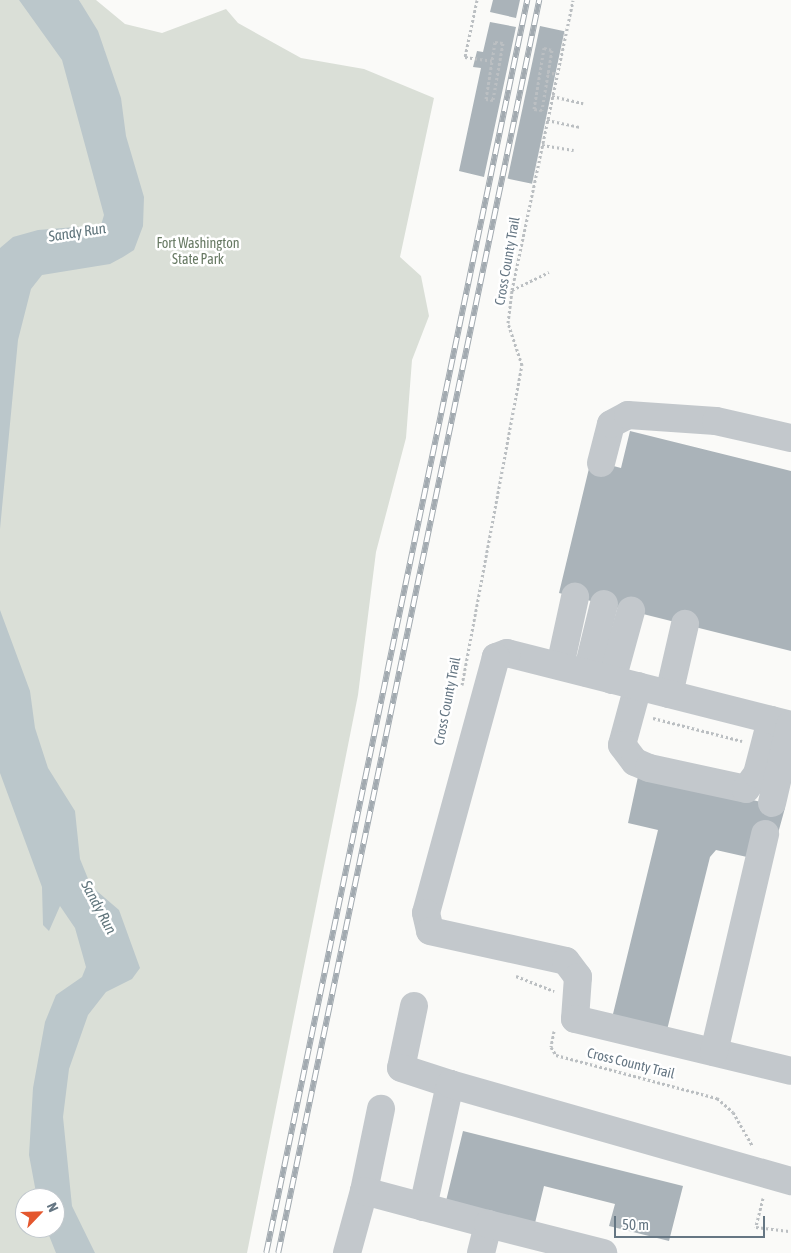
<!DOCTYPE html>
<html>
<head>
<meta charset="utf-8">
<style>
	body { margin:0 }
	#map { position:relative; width:791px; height:1253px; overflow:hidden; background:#fafaf8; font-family:"Asap Condensed",sans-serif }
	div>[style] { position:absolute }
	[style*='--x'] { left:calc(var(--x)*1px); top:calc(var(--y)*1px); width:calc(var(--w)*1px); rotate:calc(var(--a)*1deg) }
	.green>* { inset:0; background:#dadfd7 }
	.water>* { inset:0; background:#bbc7cb }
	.building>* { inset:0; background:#aab3b9; transform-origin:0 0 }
	.path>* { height:3px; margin-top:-1.5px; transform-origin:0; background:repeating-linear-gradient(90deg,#bbbfc2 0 2.5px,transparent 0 5px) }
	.minor>* { height:28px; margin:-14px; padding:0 14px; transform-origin:14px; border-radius:14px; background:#c3c8cc }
	.rail>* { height:5.5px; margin-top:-2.75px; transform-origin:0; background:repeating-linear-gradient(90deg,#fff 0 11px,#a2aab0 0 22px); box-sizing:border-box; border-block:1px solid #a2aab0 }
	span { translate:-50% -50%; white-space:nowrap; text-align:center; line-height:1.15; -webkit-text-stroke:5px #fff; paint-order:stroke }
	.park-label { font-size:14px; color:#687a64 }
	.street-label { font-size:14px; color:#657683 }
	.water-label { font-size:15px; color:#60757c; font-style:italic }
	.north { position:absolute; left:15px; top:1188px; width:50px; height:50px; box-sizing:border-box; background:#fff; border:1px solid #c1c8cd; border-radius:50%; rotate:66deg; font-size:14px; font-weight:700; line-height:20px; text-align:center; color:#657683 }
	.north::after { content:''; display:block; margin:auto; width:18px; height:22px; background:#e4572e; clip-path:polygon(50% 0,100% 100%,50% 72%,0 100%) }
	.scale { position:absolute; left:614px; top:1216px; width:151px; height:22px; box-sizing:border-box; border:2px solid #657683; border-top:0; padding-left:6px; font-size:15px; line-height:18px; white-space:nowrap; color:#657683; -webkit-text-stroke:4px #fff; paint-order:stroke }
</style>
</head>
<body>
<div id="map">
	<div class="green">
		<i style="clip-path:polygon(evenodd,0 0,58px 0,105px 52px,79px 0,96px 0,125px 24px,162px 33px,226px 9px,238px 23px,301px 58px,364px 69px,434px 98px,400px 257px,421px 276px,429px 316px,412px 360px,406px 438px,376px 552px,358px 695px,247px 1253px,0 1253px,0 0,25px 1198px,55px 1198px,55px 1228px,25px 1228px,25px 1198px)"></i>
	</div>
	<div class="water">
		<i style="clip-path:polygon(19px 0,79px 0,98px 31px,121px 98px,126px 136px,144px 197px,143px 226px,134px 250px,123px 257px,110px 264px,42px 275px,31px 289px,18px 340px,0 529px,0 248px,13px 237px,38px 230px,101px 225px,104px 215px,62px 60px)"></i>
		<i style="clip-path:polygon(0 610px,30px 691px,35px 728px,48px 768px,75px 811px,80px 859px,91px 886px,119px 910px,140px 968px,132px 979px,106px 992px,88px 1015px,69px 1069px,63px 1117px,72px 1206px,95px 1253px,56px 1253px,46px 1228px,55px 1228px,55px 1198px,37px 1198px,29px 1155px,33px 1088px,45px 1022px,56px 995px,82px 977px,86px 967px,75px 928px,60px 906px,49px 931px,43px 925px,42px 887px,0 773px)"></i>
	</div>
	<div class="building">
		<i style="clip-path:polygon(493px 0,520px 0,516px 18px,490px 12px)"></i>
		<i style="clip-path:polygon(490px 22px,516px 27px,484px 177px,459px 171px,481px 68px,473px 67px,477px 51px,483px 52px)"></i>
		<i style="left:540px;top:26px;width:25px;height:156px;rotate:12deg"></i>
		<i style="clip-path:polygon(630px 431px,791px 471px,791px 651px,559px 593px,591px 460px,621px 468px)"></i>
		<i style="clip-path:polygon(639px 772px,785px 808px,777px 837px,747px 857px,716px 850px,710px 857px,667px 1030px,612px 1018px,658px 830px,628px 823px)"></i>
		<i style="clip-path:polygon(463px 1131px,683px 1186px,669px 1241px,609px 1226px,615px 1204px,544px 1186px,535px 1223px,446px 1201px)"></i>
	</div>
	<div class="path">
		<i style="--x:477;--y:0;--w:58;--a:101.9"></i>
		<i style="--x:465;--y:57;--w:27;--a:8"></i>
		<i style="--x:495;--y:42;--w:8;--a:7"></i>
		<i style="--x:503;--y:43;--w:58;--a:100"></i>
		<i style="--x:493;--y:100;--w:7;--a:-172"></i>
		<i style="--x:486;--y:99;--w:58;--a:-81"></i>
		<i style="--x:544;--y:48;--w:8;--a:14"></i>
		<i style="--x:552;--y:50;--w:61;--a:99.5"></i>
		<i style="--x:542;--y:110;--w:8;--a:-173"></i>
		<i style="--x:534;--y:109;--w:62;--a:-80.7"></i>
		<i style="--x:547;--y:72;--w:10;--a:11"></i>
		<i style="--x:552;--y:96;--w:32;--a:13"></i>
		<i style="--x:547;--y:120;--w:33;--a:12"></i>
		<i style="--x:542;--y:145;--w:32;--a:9"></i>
		<i style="--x:512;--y:290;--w:41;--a:-25.9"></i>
		<i style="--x:462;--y:685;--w:326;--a:-79.4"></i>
		<i style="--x:522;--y:365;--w:44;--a:-108.4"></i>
		<i style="--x:508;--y:323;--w:33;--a:-83"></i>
		<i style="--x:512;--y:290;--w:296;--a:-78.1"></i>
		<i style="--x:653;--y:718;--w:92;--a:14.5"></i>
		<i style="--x:516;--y:976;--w:41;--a:21.5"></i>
		<i style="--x:554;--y:1031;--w:16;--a:101"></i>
		<i style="--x:551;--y:1047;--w:9;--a:58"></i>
		<i style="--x:556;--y:1055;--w:167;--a:15"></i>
		<i style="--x:717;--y:1098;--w:21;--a:41"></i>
		<i style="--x:733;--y:1112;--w:38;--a:60"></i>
		<i style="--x:763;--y:1198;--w:30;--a:104"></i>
		<i style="--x:756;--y:1227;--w:35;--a:7"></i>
	</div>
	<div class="minor">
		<i style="--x:601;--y:463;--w:40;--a:-75.6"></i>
		<i style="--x:611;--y:424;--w:19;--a:-28"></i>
		<i style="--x:628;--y:415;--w:88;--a:3.9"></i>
		<i style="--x:716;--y:421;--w:77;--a:12.8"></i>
		<i style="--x:560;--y:666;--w:71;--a:-77.7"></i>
		<i style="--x:587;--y:673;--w:71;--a:-76.2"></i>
		<i style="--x:612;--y:680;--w:72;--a:-74.6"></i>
		<i style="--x:638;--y:686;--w:61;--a:105.2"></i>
		<i style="--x:622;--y:745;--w:21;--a:53"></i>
		<i style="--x:635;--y:762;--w:15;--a:23"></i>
		<i style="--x:649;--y:768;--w:99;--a:12.2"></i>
		<i style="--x:746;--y:789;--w:19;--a:-54"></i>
		<i style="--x:757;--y:774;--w:56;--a:-75.5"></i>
		<i style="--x:669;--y:694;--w:72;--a:-77.1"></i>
		<i style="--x:791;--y:725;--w:293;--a:-165.8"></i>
		<i style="--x:507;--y:653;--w:12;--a:160"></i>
		<i style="--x:496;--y:657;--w:265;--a:105.3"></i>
		<i style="--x:426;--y:913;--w:18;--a:77"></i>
		<i style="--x:430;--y:931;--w:139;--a:12.4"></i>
		<i style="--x:566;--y:961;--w:20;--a:53"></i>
		<i style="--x:578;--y:977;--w:42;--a:94.1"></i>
		<i style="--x:575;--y:1019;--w:222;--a:13.5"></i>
		<i style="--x:772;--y:803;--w:80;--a:-77"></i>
		<i style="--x:414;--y:1006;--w:63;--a:101.8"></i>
		<i style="--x:401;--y:1068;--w:52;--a:18.1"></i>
		<i style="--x:714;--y:1052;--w:224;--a:-76.8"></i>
		<i style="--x:364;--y:1191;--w:84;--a:-78.3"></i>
		<i style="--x:423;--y:1207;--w:126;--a:-77.6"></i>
		<i style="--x:450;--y:1084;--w:355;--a:15.9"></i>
		<i style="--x:347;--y:1253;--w:64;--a:-74.7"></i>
		<i style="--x:364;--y:1191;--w:128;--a:14.9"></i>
		<i style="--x:481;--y:1253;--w:30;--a:-76"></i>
		<i style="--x:488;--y:1224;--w:119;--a:14.2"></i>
	</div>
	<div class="rail">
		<i style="--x:266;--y:1253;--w:1280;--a:-78.23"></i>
		<i style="--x:278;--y:1253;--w:1280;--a:-78.23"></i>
	</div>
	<div class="park-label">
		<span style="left:198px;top:251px">Fort Washington<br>State Park</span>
	</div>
	<div class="street-label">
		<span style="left:507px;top:261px;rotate:-80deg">Cross County Trail</span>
		<span style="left:447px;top:701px;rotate:-79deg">Cross County Trail</span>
		<span style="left:631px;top:1063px;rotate:14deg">Cross County Trail</span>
	</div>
	<div class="water-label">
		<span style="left:77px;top:232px;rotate:-9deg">Sandy Run</span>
		<span style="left:99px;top:907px;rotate:62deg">Sandy Run</span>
	</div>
	<div class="north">N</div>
	<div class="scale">50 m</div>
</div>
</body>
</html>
